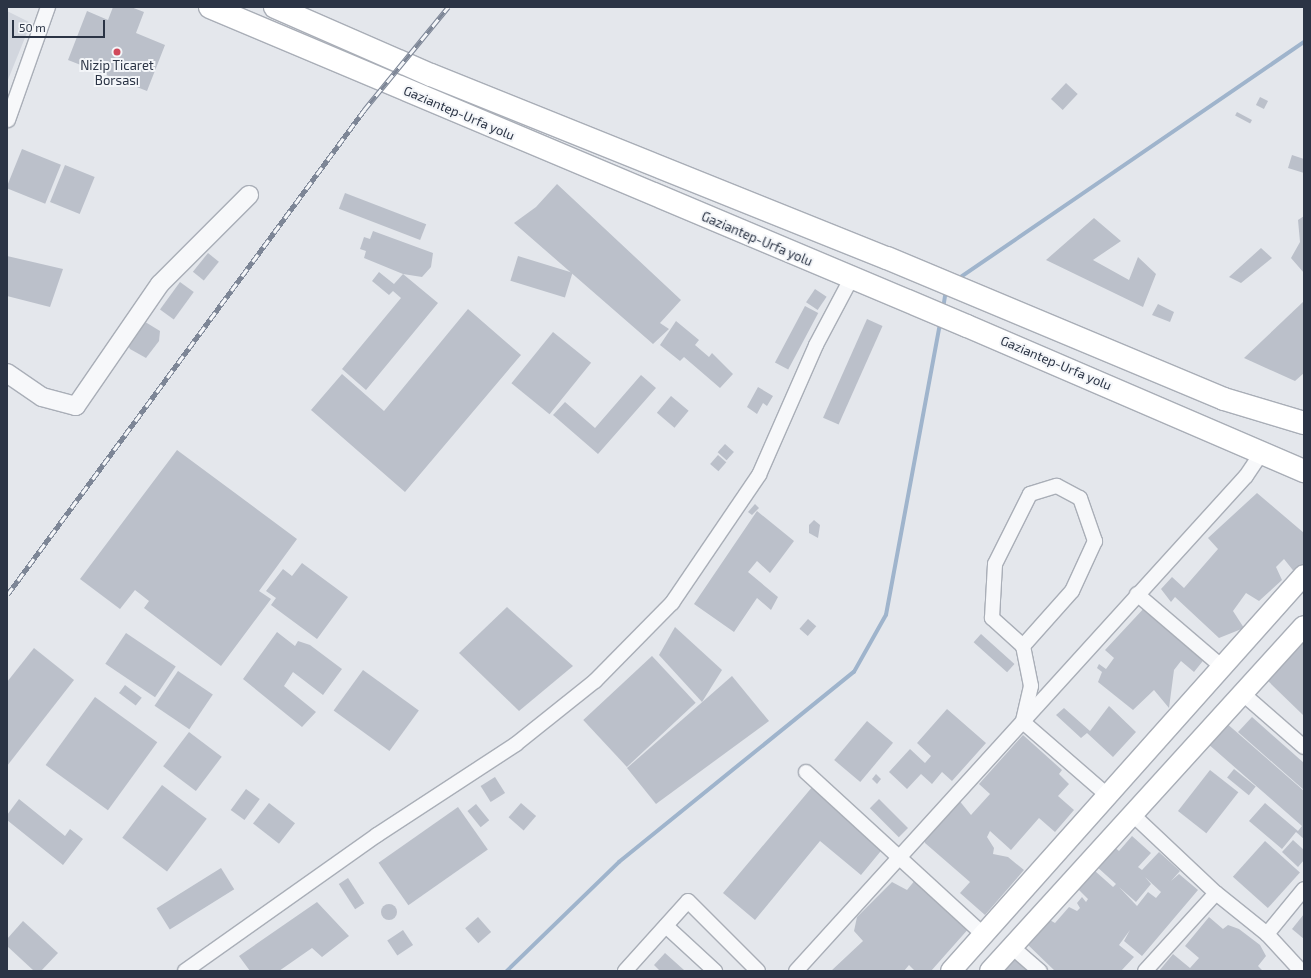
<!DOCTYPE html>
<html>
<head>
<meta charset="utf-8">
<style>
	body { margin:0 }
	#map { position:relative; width:1311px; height:978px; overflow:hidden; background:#e4e7ec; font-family:"Exo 2",sans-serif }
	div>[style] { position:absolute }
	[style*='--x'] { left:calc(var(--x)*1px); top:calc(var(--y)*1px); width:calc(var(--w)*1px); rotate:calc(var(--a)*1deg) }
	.built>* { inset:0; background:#d2d6de }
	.stream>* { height:3.5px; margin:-1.75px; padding:0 1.75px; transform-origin:1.75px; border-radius:1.75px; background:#9fb4cc }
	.building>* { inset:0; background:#bbc0ca; transform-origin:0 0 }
	.round { border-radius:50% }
	.roads { filter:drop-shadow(1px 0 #a9aeb7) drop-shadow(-1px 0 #a9aeb7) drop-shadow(0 1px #a9aeb7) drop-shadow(0 -1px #a9aeb7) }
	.minor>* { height:14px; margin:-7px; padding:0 7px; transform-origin:7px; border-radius:7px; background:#f7f8fa }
	.tertiary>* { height:18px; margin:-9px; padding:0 9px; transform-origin:9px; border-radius:9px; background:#f7f8fa }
	.secondary>* { height:20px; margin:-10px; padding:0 10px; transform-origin:10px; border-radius:10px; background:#fff }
	.trunk>* { height:22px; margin:-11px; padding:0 11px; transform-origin:11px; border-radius:11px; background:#fff }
	.rail>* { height:4.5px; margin-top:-2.25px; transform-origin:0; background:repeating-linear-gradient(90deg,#f4f6f9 0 9px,#7d8696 0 18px); box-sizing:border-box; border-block:1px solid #7d8696 }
	.dots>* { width:11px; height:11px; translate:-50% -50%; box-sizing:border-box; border:2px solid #f4f6f9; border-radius:50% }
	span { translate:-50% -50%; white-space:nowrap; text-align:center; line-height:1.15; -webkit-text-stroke:4px #f4f6f9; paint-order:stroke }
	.poi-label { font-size:13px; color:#2b3445 }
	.street-label { font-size:13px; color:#2b3445 }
	.frame { position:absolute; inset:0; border:8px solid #2b3445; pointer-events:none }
	.scale { position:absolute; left:12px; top:20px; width:93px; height:18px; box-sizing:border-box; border:2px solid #2b3445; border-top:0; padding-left:5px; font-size:12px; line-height:14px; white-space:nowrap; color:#2b3445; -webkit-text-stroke:3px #f4f6f9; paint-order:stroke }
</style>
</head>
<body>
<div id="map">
	<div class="built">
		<i style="clip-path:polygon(7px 11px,31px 23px,7px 82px)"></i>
	</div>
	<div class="stream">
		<i style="--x:958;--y:279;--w:419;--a:-34.4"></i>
		<i style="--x:943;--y:309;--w:18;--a:-81"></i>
		<i style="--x:507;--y:971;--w:156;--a:-44.2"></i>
		<i style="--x:619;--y:862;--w:302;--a:-39"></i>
		<i style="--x:854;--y:672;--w:65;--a:-60.7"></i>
		<i style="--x:886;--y:615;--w:297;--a:-79.5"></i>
	</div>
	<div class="building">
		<i style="clip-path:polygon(113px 7px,131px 7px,144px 12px,136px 33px,165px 45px,147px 91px,68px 60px,87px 11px,108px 20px)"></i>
		<i style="left:1066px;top:83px;width:16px;height:22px;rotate:43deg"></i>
		<i style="left:1260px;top:97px;width:9px;height:9px;rotate:27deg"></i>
		<i style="left:1237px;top:112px;width:17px;height:4px;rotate:28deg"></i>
		<i style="left:22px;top:149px;width:42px;height:42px;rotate:22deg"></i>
		<i style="clip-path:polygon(1292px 155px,1304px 159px,1304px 173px,1288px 168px)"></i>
		<i style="left:65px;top:165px;width:32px;height:40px;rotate:22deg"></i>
		<i style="clip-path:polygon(557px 184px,681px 300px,660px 323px,669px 329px,653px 344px,514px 223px,536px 207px)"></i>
		<i style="left:345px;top:193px;width:87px;height:17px;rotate:21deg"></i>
		<i style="clip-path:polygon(1304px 216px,1304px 273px,1291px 258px,1300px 242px,1298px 220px)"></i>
		<i style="clip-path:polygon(1094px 218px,1121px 241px,1093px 260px,1129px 280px,1138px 257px,1156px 274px,1143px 307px,1046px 260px)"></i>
		<i style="clip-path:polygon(373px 231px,433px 253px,431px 267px,422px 277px,403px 274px,438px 303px,366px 390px,342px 369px,401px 298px,393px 291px,389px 295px,372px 281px,379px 272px,394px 284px,403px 274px,364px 258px,366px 251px,360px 249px,364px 237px,370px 239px)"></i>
		<i style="clip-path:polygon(1261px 248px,1272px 258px,1241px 283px,1229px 277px)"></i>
		<i style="left:208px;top:253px;width:14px;height:24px;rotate:39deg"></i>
		<i style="clip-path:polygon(7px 256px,63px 269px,50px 307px,7px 296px)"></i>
		<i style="left:518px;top:256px;width:57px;height:26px;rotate:17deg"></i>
		<i style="left:180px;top:282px;width:17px;height:34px;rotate:36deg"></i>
		<i style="left:815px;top:289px;width:14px;height:16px;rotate:34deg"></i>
		<i style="clip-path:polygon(1304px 301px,1304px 373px,1295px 381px,1244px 358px)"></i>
		<i style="clip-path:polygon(1158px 304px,1174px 312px,1170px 322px,1152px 315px)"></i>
		<i style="left:805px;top:306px;width:15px;height:64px;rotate:28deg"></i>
		<i style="clip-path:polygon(468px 309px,521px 355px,405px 492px,311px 410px,342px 374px,384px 411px)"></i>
		<i style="left:867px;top:319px;width:17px;height:108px;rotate:24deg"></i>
		<i style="clip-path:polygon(142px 320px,160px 331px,159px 341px,146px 358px,130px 349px,126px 341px)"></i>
		<i style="clip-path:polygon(676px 321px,699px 340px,695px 345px,709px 357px,712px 353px,733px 374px,720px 388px,684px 357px,680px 361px,660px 345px)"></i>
		<i style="left:553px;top:332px;width:49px;height:66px;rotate:39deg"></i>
		<i style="clip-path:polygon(641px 375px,656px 388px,598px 454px,553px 415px,565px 402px,595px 428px)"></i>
		<i style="clip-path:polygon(758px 387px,773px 396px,767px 406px,763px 403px,757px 414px,747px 407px)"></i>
		<i style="left:671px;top:396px;width:23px;height:22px;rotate:40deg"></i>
		<i style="left:725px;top:444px;width:12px;height:11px;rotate:42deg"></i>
		<i style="clip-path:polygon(177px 450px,297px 539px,259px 591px,271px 599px,221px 666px,144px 608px,149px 601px,135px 590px,120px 609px,80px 579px)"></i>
		<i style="left:718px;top:455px;width:11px;height:12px;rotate:41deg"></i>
		<i style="clip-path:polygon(1257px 493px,1304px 533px,1304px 562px,1296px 574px,1284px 559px,1276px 567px,1282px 580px,1259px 601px,1246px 593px,1233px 611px,1244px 628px,1219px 638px,1175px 597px,1171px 602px,1161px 589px,1172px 577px,1184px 588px,1218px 549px,1208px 538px)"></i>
		<i style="clip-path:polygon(755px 504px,759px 508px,752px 515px,748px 512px)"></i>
		<i style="clip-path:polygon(757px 511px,794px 541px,770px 573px,757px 561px,748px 572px,778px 597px,771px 610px,757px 598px,734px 632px,694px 604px)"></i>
		<i style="clip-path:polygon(814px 520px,820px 525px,818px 538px,809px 533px,809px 525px)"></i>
		<i style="clip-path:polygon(302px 563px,348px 597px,317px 639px,271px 605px,276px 598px,266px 591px,283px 569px,292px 576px)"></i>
		<i style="clip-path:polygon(1146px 606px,1206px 657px,1194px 672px,1181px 661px,1174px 670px,1169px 708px,1154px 690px,1133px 710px,1098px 682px,1102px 672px,1097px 668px,1099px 664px,1106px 669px,1114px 658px,1105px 650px)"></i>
		<i style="clip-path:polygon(507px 607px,573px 666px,519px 711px,459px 653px)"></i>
		<i style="left:808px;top:619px;width:11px;height:13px;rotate:41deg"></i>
		<i style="clip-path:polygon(675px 627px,722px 670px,702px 702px,659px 655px)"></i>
		<i style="clip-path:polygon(277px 632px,295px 646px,298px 641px,310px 645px,342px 669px,323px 695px,293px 672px,284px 686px,316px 712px,302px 727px,243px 679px)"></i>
		<i style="left:126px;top:633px;width:60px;height:37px;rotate:34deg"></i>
		<i style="left:981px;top:634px;width:45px;height:11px;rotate:42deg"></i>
		<i style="clip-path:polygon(1304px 640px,1304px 716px,1266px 679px)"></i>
		<i style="clip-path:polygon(34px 648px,74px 680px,7px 766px,7px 682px)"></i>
		<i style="left:652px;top:656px;width:64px;height:94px;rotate:47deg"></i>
		<i style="left:363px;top:670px;width:69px;height:50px;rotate:36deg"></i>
		<i style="left:178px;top:671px;width:42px;height:42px;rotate:34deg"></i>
		<i style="clip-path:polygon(732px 676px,769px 721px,656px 804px,627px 768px)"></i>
		<i style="left:125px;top:685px;width:21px;height:10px;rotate:37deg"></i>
		<i style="left:95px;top:697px;width:77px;height:84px;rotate:36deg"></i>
		<i style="clip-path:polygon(1109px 706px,1136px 732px,1113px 757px,1087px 733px,1081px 738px,1056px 715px,1064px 708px,1090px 731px)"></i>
		<i style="clip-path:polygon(947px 709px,986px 743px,952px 781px,942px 772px,932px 784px,921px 774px,907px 789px,889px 772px,910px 749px,925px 763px,931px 756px,917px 743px)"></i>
		<i style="clip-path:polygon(1252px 717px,1304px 763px,1304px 790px,1238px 732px)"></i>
		<i style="left:867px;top:721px;width:34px;height:51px;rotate:40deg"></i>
		<i style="clip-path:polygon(1225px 722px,1304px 791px,1304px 839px,1296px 832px,1282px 849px,1249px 821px,1265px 803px,1298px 831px,1302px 826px,1207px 743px)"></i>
		<i style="left:189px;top:732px;width:41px;height:43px;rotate:37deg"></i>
		<i style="clip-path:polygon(1023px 735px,1062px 770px,1059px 774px,1069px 784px,1058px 796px,1074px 810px,1055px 832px,1039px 818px,1011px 850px,990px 831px,987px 837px,994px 848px,993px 854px,1008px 857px,1024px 870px,985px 915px,960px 893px,970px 882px,925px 843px,924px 835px,958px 799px,971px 815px,990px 794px,979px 784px)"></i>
		<i style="left:1234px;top:769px;width:28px;height:11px;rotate:39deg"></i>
		<i style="left:1210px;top:770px;width:36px;height:52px;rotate:38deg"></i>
		<i style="clip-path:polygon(876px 774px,881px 779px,877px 784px,872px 779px)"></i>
		<i style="left:495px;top:777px;width:19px;height:17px;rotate:58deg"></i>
		<i style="left:162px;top:785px;width:56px;height:66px;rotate:37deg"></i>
		<i style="clip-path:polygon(813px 786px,885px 846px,861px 875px,820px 841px,755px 920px,723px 893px)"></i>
		<i style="left:246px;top:789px;width:17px;height:26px;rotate:36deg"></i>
		<i style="clip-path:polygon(19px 799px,65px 836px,70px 829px,83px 839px,63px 865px,7px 820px,7px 815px)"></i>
		<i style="left:879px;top:799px;width:41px;height:13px;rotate:45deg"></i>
		<i style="left:269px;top:803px;width:33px;height:26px;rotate:38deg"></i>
		<i style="left:521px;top:803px;width:20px;height:19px;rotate:41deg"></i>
		<i style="left:476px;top:804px;width:21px;height:11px;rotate:51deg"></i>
		<i style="left:458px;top:807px;width:52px;height:97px;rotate:55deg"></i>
		<i style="clip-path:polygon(evenodd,1132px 836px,1151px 853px,1138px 867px,1142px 870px,1159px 852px,1180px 871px,1171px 881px,1179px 874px,1198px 890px,1142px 956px,1124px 941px,1130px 930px,1119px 945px,1134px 957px,1121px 971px,1055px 971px,1025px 942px,1048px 919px,1055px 923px,1069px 907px,1077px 911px,1080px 908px,1077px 903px,1082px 897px,1086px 902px,1088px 899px,1078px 889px,1095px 871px,1113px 887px,1116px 884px,1096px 866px,1113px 846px,1119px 851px,1132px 836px,1145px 877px,1161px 892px,1156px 898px,1148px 892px,1137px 906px,1119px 887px,1136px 902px,1151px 884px,1145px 877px)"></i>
		<i style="clip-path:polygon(1293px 840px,1304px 850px,1304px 860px,1298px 867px,1282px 852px)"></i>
		<i style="left:1265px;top:841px;width:47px;height:48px;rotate:42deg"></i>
		<i style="left:221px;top:868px;width:25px;height:76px;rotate:58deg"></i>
		<i style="left:348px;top:878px;width:30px;height:11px;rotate:57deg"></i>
		<i style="clip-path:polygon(916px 879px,970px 927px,931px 971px,915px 971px,909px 965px,904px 971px,831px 971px,863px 941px,854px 931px,857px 917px,892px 882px,907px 890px)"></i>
		<i style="clip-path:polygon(317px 902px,349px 936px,322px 957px,312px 948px,279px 971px,250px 971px,239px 956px)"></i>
		<i class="round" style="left:381px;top:904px;width:16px;height:16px"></i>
		<i style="clip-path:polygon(1304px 914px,1304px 939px,1292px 929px)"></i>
		<i style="left:478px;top:917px;width:20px;height:17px;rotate:49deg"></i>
		<i style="clip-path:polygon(1209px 917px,1223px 929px,1228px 925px,1239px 929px,1260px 945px,1266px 956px,1258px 966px,1263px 971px,1159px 971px,1173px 954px,1190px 968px,1199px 958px,1185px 946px)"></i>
		<i style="clip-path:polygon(23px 921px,58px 953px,41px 971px,34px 971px,7px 946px,7px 939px)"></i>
		<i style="left:403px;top:930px;width:18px;height:19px;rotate:56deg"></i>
		<i style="clip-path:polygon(665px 953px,684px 970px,683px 971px,660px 971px,654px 965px)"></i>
		<i style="clip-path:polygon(1015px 957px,1031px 971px,1003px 971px)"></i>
	</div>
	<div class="roads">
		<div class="minor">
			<i style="--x:8;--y:120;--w:120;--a:-70.5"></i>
			<i style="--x:1137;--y:594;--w:111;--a:40.6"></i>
			<i style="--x:1023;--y:646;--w:42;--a:-137.9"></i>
			<i style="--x:992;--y:618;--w:54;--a:-86.8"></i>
			<i style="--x:995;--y:564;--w:78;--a:-63.4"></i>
			<i style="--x:1030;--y:494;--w:28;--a:-17"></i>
			<i style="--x:1057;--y:486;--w:26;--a:28"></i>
			<i style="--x:1080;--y:498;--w:46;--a:70.8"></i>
			<i style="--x:1095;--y:541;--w:55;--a:114.7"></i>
			<i style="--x:1072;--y:591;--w:74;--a:131.7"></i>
			<i style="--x:1023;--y:646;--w:41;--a:78.7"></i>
			<i style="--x:1031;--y:686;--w:37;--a:103"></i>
			<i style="--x:1023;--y:722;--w:111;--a:41"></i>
			<i style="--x:1242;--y:693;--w:82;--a:41.1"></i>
			<i style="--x:806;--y:772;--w:241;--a:42.5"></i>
			<i style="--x:1131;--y:813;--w:117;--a:43.3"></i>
			<i style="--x:1216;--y:893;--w:65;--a:38.8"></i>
			<i style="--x:1267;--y:934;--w:50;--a:47.4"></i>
			<i style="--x:666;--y:926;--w:67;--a:42.6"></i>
			<i style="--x:1267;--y:934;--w:58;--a:-50.6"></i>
			<i style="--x:1012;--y:947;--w:37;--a:41"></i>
			<i style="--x:185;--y:971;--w:235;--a:-35.3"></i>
			<i style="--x:377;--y:835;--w:166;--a:-33.2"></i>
			<i style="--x:516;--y:744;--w:101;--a:-38.6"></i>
			<i style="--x:595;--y:681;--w:110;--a:-45.4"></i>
			<i style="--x:672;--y:603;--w:155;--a:-55.8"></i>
			<i style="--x:759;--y:475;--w:142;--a:-66.3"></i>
			<i style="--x:816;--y:345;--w:75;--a:-62.1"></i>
			<i style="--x:625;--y:971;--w:94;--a:-48"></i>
			<i style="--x:688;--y:901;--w:99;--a:45"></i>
			<i style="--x:796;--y:971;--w:669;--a:-47.73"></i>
			<i style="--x:1246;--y:476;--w:29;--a:-56"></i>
			<i style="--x:1145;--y:971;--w:105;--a:-47.7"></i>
		</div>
		<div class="tertiary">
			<i style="--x:7;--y:373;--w:42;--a:34.4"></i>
			<i style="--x:42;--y:397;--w:35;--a:15"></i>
			<i style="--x:76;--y:406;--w:148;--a:-55.5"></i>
			<i style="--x:160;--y:284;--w:126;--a:-45"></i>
		</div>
		<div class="secondary">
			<i style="--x:951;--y:971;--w:530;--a:-48.29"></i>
			<i style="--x:990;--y:971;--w:466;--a:-47.7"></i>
		</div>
		<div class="trunk">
			<i style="--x:210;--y:7;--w:821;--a:22.85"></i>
			<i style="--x:967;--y:326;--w:367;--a:23.3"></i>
			<i style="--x:275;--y:7;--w:170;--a:23.6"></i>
			<i style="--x:431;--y:75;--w:491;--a:21.9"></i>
			<i style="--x:887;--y:258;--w:365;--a:22.7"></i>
			<i style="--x:1224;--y:399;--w:84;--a:16.7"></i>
		</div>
	</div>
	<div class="rail">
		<i style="--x:7;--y:595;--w:602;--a:-53.64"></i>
		<i style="--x:364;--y:110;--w:133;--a:-50.8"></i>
	</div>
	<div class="dots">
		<i style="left:117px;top:52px;background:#d1495b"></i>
	</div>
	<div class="poi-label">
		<span style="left:117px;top:73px">Nizip Ticaret<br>Borsası</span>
	</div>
	<div class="street-label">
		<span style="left:459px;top:113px;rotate:23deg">Gaziantep-Urfa yolu</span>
		<span style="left:757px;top:239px;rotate:23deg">Gaziantep-Urfa yolu</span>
		<span style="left:1056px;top:363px;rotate:23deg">Gaziantep-Urfa yolu</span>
	</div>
	<div class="frame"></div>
	<div class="scale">50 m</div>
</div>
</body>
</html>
